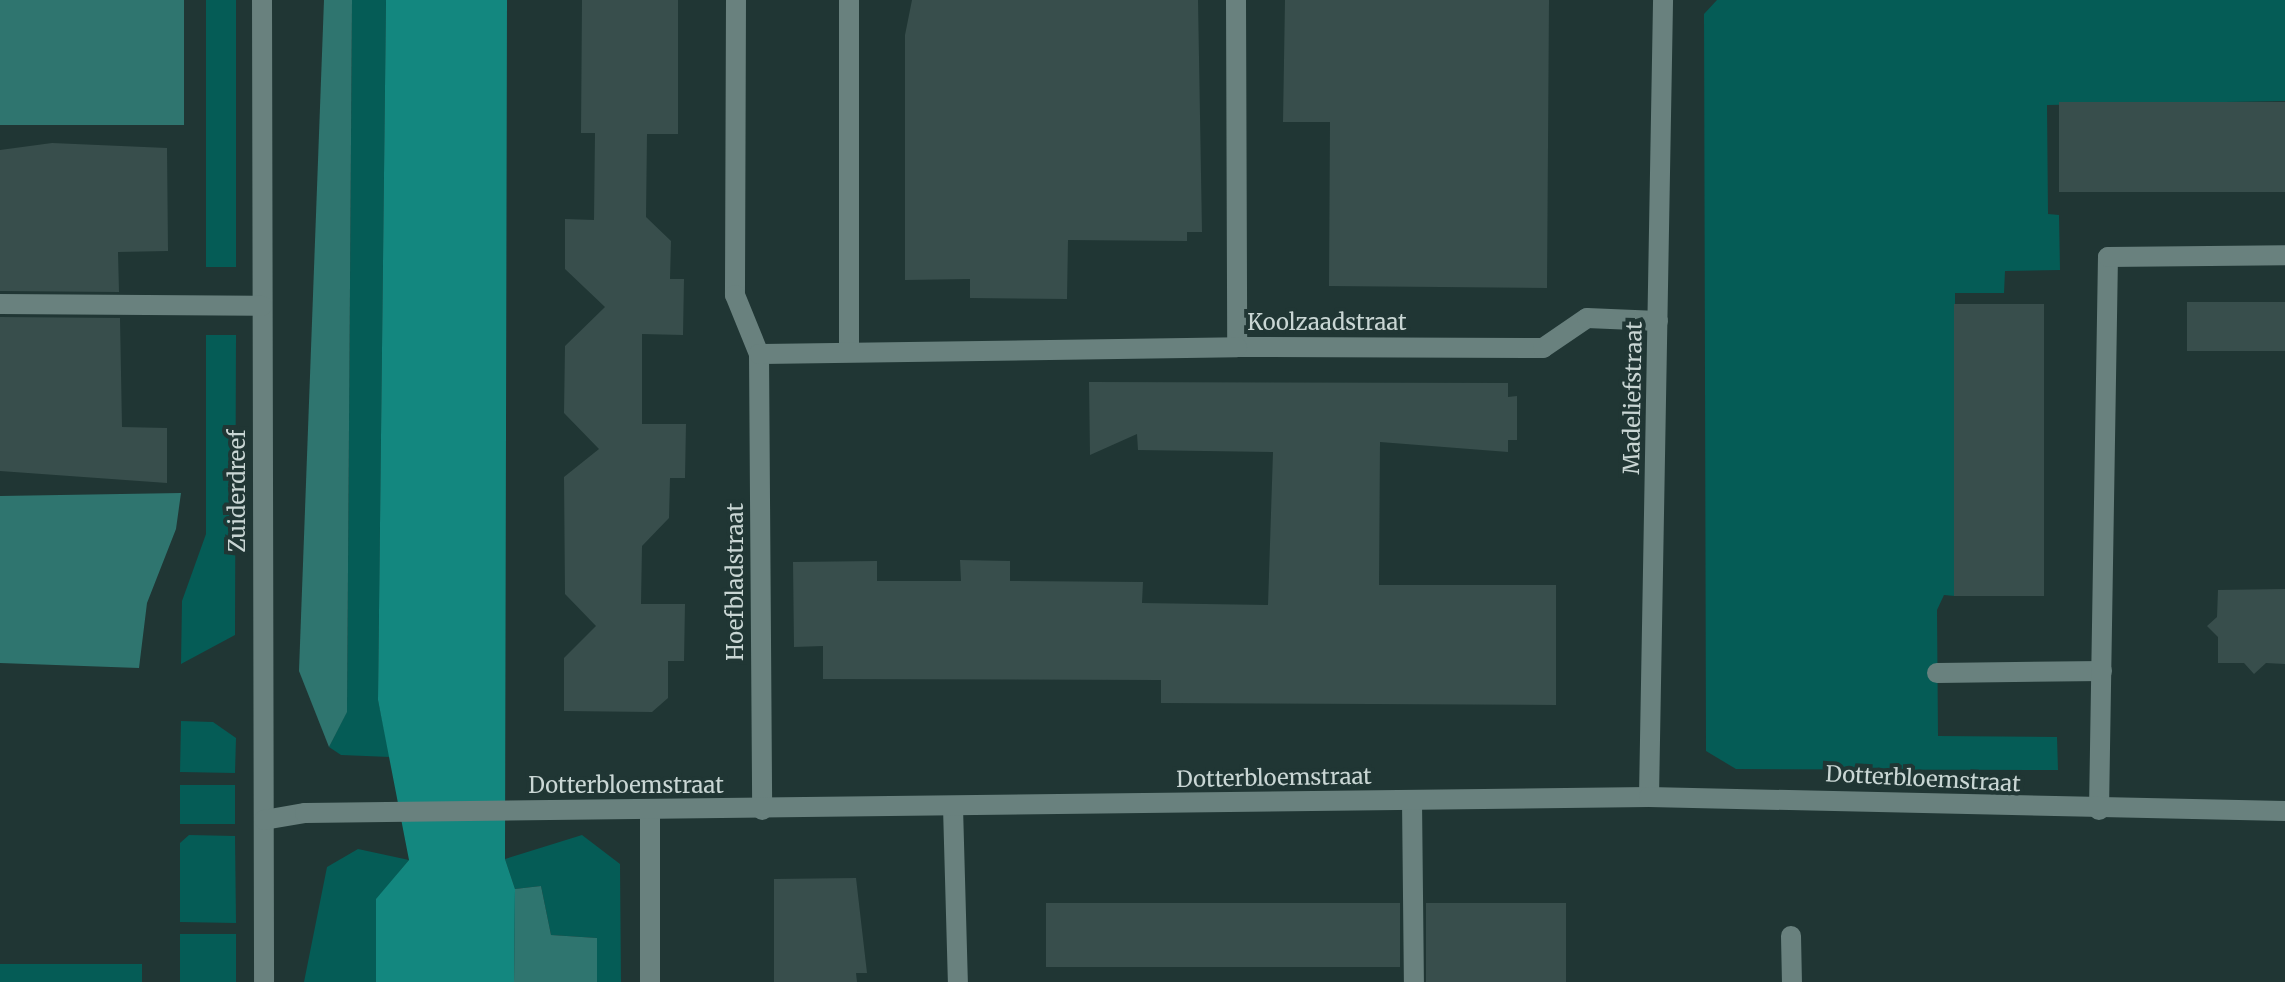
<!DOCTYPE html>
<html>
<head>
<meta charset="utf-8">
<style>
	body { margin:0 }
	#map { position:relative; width:2285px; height:982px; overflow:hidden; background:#203634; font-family:Merriweather,serif }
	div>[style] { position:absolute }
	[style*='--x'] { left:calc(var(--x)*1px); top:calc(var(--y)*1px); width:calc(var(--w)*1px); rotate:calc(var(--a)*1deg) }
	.green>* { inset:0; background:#055c56; transform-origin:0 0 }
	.forest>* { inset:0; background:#2f756f; transform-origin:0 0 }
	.water>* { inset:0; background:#13877f }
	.building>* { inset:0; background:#384e4c; transform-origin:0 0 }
	.minor>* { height:20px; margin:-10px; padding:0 10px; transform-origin:10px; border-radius:10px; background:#69817e }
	span { translate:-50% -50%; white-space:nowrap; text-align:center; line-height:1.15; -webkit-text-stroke:8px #203634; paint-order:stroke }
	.street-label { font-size:22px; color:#c9d6d4 }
</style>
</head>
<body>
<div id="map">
	<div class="green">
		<i style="left:206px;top:0;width:30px;height:267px"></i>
		<i style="clip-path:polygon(352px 0,386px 0,378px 700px,390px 757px,341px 755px,329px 747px,347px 711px)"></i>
		<i style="clip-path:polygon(1717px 0,2285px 0,2285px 101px,2047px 105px,2048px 214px,2059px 215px,2060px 270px,2005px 271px,2004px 293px,1955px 293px,1955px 596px,1944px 595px,1937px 610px,1938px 736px,2057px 737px,2058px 770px,1736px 769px,1706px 751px,1704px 14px)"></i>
		<i style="clip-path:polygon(206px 335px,236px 335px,235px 635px,181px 664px,182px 601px,206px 534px)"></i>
		<i style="clip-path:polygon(181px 721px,213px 722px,236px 738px,235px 773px,180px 772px)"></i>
		<i style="left:180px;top:785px;width:55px;height:39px"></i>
		<i style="clip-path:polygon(189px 835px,235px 836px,236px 923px,180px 922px,180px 843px)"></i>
		<i style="clip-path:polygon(582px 835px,620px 864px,621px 982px,597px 982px,597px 938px,551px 935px,541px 886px,515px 889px,505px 859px)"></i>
		<i style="clip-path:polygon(358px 849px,409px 860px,376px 900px,376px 982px,304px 982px,327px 867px)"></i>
		<i style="left:236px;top:934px;width:48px;height:56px;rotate:90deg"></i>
		<i style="left:142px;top:964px;width:18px;height:142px;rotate:90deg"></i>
	</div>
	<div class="forest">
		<i style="left:0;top:0;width:184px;height:125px"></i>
		<i style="clip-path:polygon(324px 0,352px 0,347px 712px,329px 747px,299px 671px)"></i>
		<i style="clip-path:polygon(181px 493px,176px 529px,147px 603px,139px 668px,0 663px,0 496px)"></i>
		<i style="clip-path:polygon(541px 886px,551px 935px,597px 938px,597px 982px,514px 982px,515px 889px)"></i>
	</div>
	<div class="water">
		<i style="clip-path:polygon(386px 0,507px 0,505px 859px,515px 889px,514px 982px,376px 982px,376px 899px,409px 860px,378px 700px)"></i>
	</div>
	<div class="building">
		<i style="clip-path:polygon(582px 0,678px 0,678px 134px,647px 134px,646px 217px,671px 241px,670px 279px,684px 279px,683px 335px,642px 334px,642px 424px,686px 424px,685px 478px,670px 478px,669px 518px,642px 546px,641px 604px,685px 604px,684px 661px,668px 661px,668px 698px,652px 712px,564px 711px,564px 658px,596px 626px,565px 594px,564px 477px,599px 449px,564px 413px,565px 346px,605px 307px,565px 269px,565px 219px,594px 220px,595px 133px,581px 133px)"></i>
		<i style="clip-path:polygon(912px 0,1198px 0,1202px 232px,1187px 232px,1187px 241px,1068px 240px,1067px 299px,970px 298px,970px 279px,905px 280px,905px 35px)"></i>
		<i style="clip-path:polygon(1285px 0,1549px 0,1547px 288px,1329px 286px,1330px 122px,1283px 122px)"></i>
		<i style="left:2285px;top:102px;width:90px;height:226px;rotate:90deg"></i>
		<i style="clip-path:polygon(52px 143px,167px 148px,168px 251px,118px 252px,119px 292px,0 291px,0 150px)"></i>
		<i style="left:2187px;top:302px;width:98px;height:49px"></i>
		<i style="left:2044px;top:304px;width:292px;height:90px;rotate:90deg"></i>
		<i style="clip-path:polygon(0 317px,120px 318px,122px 427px,167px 428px,167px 483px,0 471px)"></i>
		<i style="clip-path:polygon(1089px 382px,1508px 383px,1508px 397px,1517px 396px,1517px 440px,1508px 440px,1508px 452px,1380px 442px,1379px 585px,1556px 585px,1556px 705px,1161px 703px,1161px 680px,823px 679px,823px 646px,794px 647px,793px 562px,877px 561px,877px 581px,961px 581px,960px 560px,1010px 561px,1010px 581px,1143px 582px,1142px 603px,1268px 605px,1273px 452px,1138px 450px,1137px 434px,1090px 455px)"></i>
		<i style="clip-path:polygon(2285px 589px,2285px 664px,2266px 663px,2254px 674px,2244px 663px,2218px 663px,2218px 637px,2207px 626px,2217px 617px,2218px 590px)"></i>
		<i style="clip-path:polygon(856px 878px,867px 973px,856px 973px,857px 982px,774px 982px,774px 879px)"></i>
		<i style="left:1046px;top:903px;width:354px;height:64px"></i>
		<i style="left:1426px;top:903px;width:140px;height:79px"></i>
	</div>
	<div class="minor">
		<i style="--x:262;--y:0;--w:982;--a:89.88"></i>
		<i style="--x:736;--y:0;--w:295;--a:90.2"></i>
		<i style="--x:735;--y:295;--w:64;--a:67.9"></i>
		<i style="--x:759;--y:354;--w:456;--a:89.6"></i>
		<i style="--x:849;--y:0;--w:352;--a:90"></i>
		<i style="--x:1236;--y:0;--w:347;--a:89.8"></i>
		<i style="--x:1237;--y:347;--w:306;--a:0.2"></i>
		<i style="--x:1543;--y:348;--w:53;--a:-34.3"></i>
		<i style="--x:1587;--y:318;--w:71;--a:2.4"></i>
		<i style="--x:0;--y:304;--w:262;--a:0.4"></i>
		<i style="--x:759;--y:354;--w:478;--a:-0.8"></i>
		<i style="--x:1937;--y:673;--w:165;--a:-0.7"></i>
		<i style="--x:1649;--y:797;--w:797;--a:-88.99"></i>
		<i style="--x:1412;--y:800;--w:182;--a:89.4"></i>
		<i style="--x:953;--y:807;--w:175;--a:88.4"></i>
		<i style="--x:650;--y:810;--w:172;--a:90"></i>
		<i style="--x:2099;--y:810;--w:553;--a:-89.07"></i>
		<i style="--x:2108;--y:257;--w:177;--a:-0.6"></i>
		<i style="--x:264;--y:820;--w:42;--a:-9.7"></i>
		<i style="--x:305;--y:813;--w:1344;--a:-0.68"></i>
		<i style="--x:1649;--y:797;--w:636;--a:1.26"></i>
		<i style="--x:1791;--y:936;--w:46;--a:88.8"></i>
	</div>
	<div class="street-label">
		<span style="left:1327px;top:323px">Koolzaadstraat</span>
		<span style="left:1633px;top:398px;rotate:-89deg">Madeliefstraat</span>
		<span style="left:238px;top:491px;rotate:-90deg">Zuiderdreef</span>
		<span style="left:736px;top:582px;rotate:-90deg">Hoefbladstraat</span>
		<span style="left:1274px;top:778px;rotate:-1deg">Dotterbloemstraat</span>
		<span style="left:1923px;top:779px;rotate:3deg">Dotterbloemstraat</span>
		<span style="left:626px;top:786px">Dotterbloemstraat</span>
	</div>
</div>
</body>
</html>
